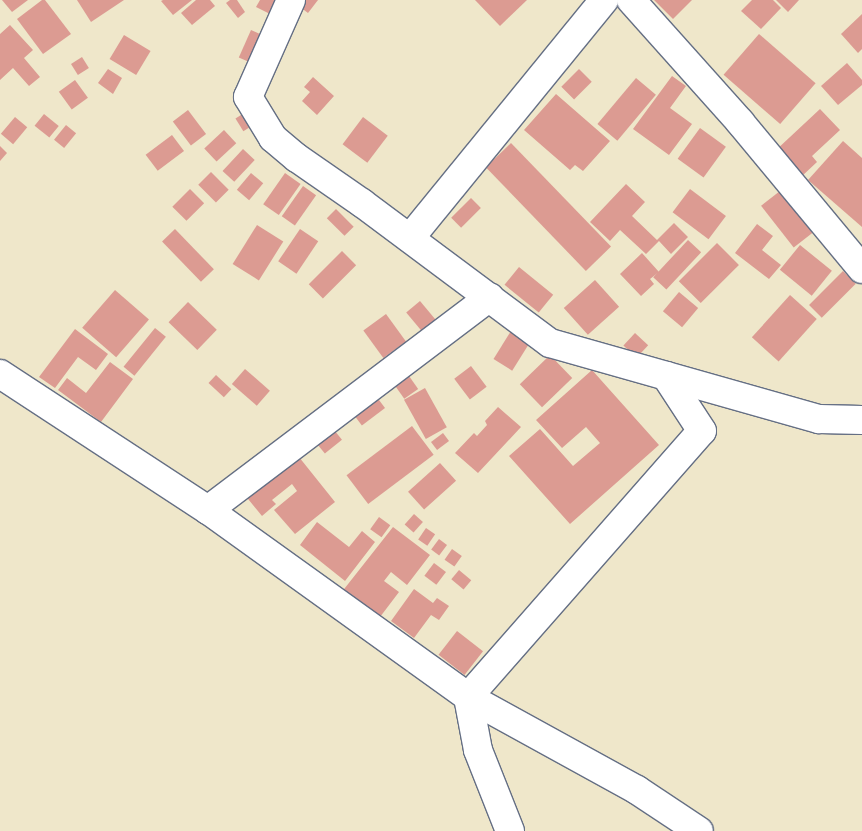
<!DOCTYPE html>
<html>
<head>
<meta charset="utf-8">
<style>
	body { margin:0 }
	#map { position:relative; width:862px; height:831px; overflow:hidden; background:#efe7ca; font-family:Sriracha,sans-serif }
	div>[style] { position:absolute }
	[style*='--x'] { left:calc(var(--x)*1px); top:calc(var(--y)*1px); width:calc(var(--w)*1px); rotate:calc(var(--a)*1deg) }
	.building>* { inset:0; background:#dc9b92; transform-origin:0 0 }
	.roads { filter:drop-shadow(1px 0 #656f84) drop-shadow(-1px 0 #656f84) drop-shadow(0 1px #656f84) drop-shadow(0 -1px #656f84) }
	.street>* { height:28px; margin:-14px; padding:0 14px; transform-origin:14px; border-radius:14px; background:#fff }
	span { translate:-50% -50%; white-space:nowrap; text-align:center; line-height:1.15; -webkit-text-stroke:4.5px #fcf5e5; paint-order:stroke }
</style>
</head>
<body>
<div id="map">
	<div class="building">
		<i style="clip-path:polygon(2px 0,28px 0,12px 12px)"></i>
		<i style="clip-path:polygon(42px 0,45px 0,71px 34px,43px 54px,17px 19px)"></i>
		<i style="clip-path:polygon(77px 0,124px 0,91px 22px)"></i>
		<i style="clip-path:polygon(163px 0,192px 0,173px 15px,161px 1px)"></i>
		<i style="clip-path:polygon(196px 0,210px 0,215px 6px,192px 25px,181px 13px)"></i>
		<i style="clip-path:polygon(230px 0,237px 0,245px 12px,238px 18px,226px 3px)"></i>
		<i style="clip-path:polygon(260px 0,279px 0,272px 15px,256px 7px)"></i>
		<i style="clip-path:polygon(299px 0,318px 0,308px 13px,296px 4px)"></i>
		<i style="clip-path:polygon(475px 0,527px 0,500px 26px)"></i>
		<i style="clip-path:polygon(654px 0,692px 0,673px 19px)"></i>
		<i style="clip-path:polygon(752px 0,773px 0,781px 8px,761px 29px,741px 11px)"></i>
		<i style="clip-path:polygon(776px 0,799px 0,788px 12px)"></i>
		<i style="clip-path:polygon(862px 14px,862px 49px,858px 53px,841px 34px)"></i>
		<i style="clip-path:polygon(10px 25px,33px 50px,24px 58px,40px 77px,29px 86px,13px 68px,0 80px,0 34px)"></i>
		<i style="left:251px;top:30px;width:12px;height:30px;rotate:24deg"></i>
		<i style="left:759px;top:34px;width:75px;height:54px;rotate:41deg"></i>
		<i style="left:124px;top:35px;width:31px;height:28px;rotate:31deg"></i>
		<i style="left:82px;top:57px;width:13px;height:13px;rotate:58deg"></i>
		<i style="clip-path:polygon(847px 63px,862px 80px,862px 85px,838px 105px,821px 86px)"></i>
		<i style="clip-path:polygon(108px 69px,122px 78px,113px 94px,98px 83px)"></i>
		<i style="left:579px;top:69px;width:18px;height:25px;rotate:45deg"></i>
		<i style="clip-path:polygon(672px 76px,686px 86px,670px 108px,692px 124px,669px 155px,633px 129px)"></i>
		<i style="clip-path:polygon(313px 77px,334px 96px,317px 115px,302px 101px,310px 92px,304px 87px)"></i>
		<i style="left:636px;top:78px;width:26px;height:60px;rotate:40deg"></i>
		<i style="left:75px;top:80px;width:22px;height:20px;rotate:54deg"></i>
		<i style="clip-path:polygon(556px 94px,610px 141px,583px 171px,575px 165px,570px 170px,524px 130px)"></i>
		<i style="clip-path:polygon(820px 109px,840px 130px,812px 156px,817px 162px,801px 177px,775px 151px)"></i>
		<i style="left:188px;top:110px;width:30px;height:19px;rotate:53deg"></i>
		<i style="left:249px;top:110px;width:15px;height:16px;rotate:58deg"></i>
		<i style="left:44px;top:114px;width:19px;height:15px;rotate:39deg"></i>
		<i style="left:15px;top:117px;width:16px;height:22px;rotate:40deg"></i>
		<i style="left:363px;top:117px;width:31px;height:34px;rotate:37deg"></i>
		<i style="left:66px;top:125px;width:13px;height:19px;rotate:39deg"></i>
		<i style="left:700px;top:128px;width:32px;height:38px;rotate:36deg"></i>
		<i style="left:224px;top:130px;width:18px;height:27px;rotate:47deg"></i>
		<i style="left:172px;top:135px;width:20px;height:33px;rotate:53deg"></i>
		<i style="clip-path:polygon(843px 141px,862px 158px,862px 227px,808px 180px)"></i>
		<i style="left:511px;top:143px;width:144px;height:35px;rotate:46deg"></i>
		<i style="clip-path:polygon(0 146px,7px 153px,0 161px)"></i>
		<i style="left:243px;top:149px;width:16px;height:30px;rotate:43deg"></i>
		<i style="left:211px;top:172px;width:25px;height:18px;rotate:45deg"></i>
		<i style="left:251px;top:173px;width:16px;height:22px;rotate:40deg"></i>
		<i style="left:285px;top:173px;width:19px;height:38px;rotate:35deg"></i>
		<i style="clip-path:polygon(626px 184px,645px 202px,632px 216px,657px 240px,674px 223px,688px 237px,671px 254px,659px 241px,646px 254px,620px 230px,610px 241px,590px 222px)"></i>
		<i style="left:303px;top:186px;width:16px;height:37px;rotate:35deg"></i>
		<i style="left:190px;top:189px;width:20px;height:25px;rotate:45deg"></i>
		<i style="left:690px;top:189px;width:45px;height:29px;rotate:37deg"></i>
		<i style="left:780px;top:191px;width:53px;height:24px;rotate:52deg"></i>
		<i style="left:471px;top:198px;width:14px;height:28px;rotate:45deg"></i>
		<i style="left:336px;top:209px;width:25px;height:13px;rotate:45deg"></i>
		<i style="clip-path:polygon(757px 224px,773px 236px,762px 250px,781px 265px,769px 279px,735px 253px)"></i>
		<i style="left:257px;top:225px;width:31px;height:46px;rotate:32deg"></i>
		<i style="left:175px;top:229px;width:56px;height:18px;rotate:46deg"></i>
		<i style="left:300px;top:229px;width:22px;height:39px;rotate:34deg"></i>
		<i style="left:688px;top:240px;width:18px;height:51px;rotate:43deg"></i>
		<i style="left:717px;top:243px;width:31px;height:54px;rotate:45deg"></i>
		<i style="left:800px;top:245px;width:41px;height:32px;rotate:39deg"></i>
		<i style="left:342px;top:251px;width:20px;height:47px;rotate:45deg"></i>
		<i style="clip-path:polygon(642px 253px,659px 272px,650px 279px,654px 284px,641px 296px,620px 274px)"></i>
		<i style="left:519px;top:267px;width:44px;height:23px;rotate:39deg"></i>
		<i style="left:843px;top:271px;width:18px;height:48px;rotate:45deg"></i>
		<i style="left:595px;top:280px;width:36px;height:42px;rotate:48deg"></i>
		<i style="left:115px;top:290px;width:45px;height:50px;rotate:41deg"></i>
		<i style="left:679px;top:292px;width:25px;height:25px;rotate:40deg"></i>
		<i style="left:790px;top:295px;width:36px;height:57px;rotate:42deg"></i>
		<i style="left:420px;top:301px;width:25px;height:18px;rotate:50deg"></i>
		<i style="left:188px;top:302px;width:40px;height:28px;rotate:44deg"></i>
		<i style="left:386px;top:314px;width:34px;height:28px;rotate:54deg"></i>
		<i style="left:155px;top:328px;width:14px;height:50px;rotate:39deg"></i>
		<i style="clip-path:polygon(75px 329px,108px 354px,96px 370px,78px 357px,55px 388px,39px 377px)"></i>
		<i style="left:511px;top:331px;width:22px;height:33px;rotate:32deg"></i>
		<i style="left:635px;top:333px;width:18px;height:17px;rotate:43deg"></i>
		<i style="left:550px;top:355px;width:32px;height:42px;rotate:46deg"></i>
		<i style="clip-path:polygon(110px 362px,133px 379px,101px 422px,58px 390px,67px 378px,86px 393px)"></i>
		<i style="left:471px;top:366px;width:26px;height:21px;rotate:53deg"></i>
		<i style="left:245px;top:369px;width:33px;height:20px;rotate:41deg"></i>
		<i style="clip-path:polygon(592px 370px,659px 445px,570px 524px,509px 456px,540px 429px,573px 466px,600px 443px,586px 427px,562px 448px,536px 420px)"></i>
		<i style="left:216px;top:375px;width:21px;height:11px;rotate:43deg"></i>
		<i style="left:409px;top:376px;width:16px;height:17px;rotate:55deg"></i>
		<i style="left:425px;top:388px;width:45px;height:24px;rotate:61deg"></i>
		<i style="left:373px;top:392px;width:20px;height:29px;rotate:53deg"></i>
		<i style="clip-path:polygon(498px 407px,521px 427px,478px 473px,455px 453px,474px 433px,477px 436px,487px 425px,485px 421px)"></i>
		<i style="left:330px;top:425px;width:19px;height:22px;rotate:51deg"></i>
		<i style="left:412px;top:426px;width:36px;height:82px;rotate:53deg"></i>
		<i style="left:443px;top:433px;width:10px;height:15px;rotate:53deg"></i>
		<i style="clip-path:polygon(295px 452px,335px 502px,295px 534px,274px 510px,297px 491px,292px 484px,272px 500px,276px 504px,262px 516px,244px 494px)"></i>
		<i style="left:440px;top:463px;width:24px;height:43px;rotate:48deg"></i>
		<i style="left:414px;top:514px;width:12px;height:14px;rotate:42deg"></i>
		<i style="left:379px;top:517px;width:14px;height:15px;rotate:36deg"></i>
		<i style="clip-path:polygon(317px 522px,349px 547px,362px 531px,375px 542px,345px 581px,300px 545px)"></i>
		<i style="clip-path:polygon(393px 527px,430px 555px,407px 585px,391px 572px,384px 581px,399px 592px,377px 621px,341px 593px)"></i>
		<i style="left:426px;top:528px;width:11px;height:14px;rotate:34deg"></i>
		<i style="left:439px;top:539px;width:10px;height:13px;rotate:37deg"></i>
		<i style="left:452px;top:549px;width:12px;height:13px;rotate:35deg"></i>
		<i style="left:434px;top:563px;width:15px;height:16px;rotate:37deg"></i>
		<i style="left:459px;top:570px;width:16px;height:12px;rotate:40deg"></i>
		<i style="clip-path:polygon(414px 589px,433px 603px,437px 598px,449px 606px,439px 620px,431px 615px,414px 638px,391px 621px)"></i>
		<i style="left:457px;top:631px;width:33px;height:30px;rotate:38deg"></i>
	</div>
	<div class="roads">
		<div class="street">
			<i style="--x:291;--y:0;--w:106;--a:113.9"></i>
			<i style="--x:248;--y:97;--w:48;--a:58.6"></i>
			<i style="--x:273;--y:138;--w:31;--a:40"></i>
			<i style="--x:297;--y:158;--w:79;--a:34.7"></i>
			<i style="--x:362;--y:203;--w:234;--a:36.7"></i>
			<i style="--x:550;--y:343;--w:280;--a:15.8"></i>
			<i style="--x:819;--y:419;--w:43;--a:1.3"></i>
			<i style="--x:631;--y:0;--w:164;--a:48.2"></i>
			<i style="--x:740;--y:122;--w:191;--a:50.3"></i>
			<i style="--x:410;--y:238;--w:307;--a:-50.8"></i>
			<i style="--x:0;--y:374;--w:249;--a:33.2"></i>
			<i style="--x:208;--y:510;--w:320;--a:35.7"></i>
			<i style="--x:468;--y:697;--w:193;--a:28.8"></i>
			<i style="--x:637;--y:790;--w:74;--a:33.5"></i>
			<i style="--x:208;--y:510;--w:353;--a:-37.1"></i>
			<i style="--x:510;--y:831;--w:87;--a:-111.6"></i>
			<i style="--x:478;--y:750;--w:54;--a:-100.7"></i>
			<i style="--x:468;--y:697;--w:354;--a:-48.7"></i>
			<i style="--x:702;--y:431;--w:66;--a:-123.2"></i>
		</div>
	</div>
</div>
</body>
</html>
